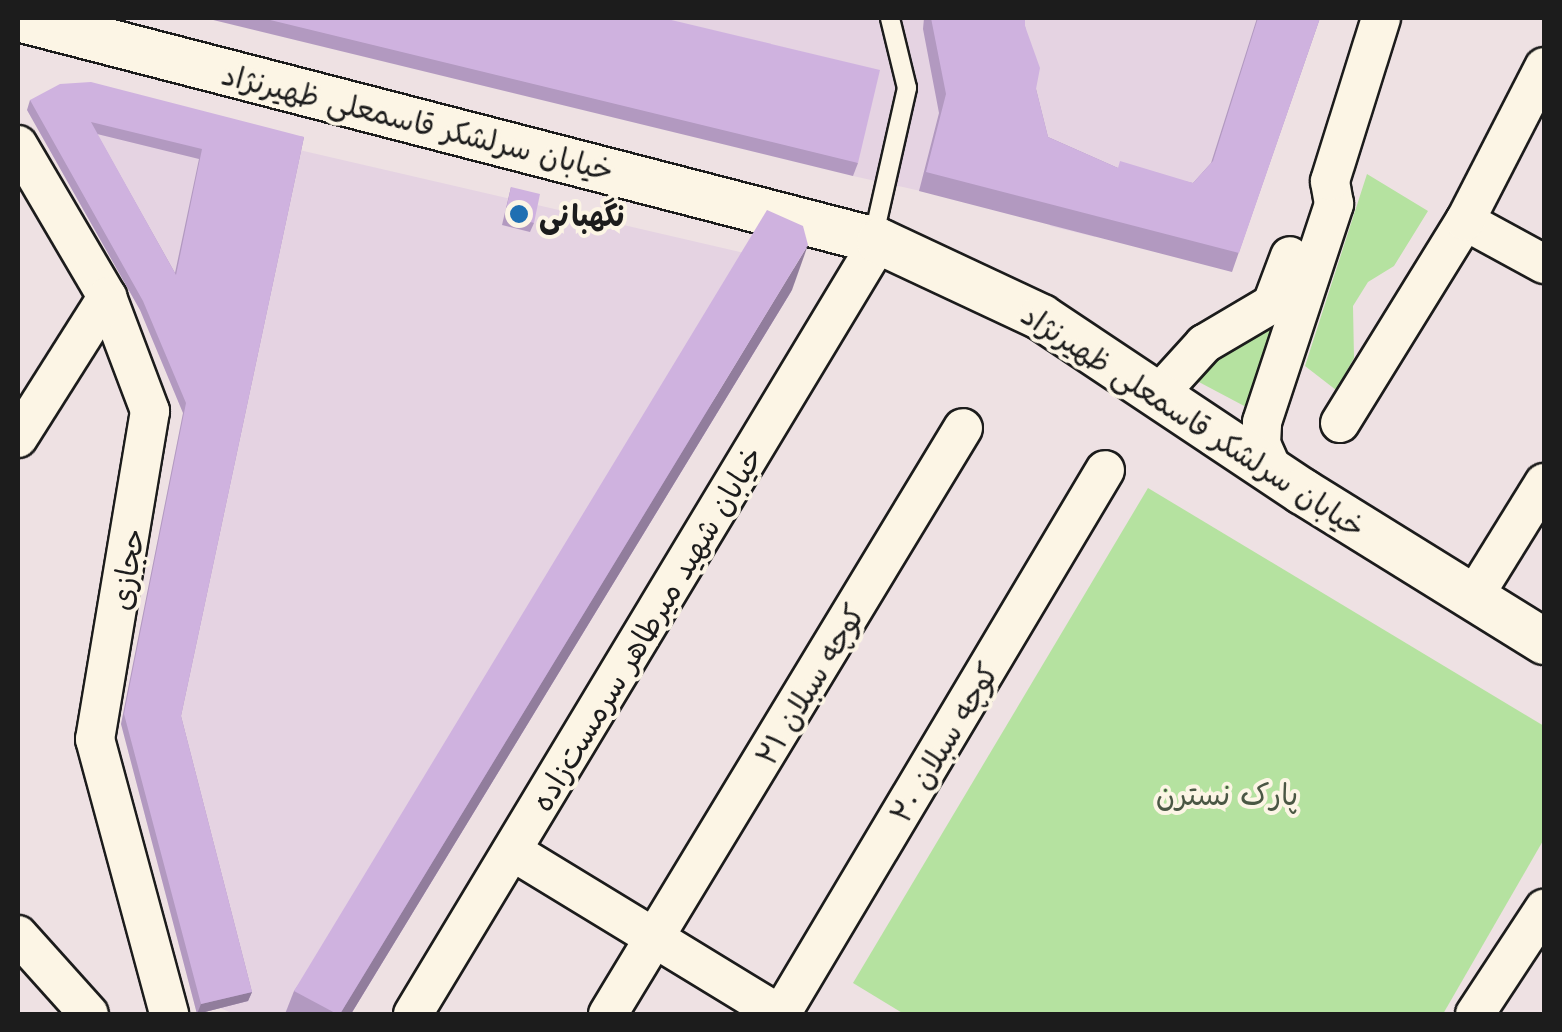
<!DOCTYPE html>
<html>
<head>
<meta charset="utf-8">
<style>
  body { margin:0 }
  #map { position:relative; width:1562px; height:1032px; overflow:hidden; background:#eee1e3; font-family:Mali,"Playpen Sans Arabic",sans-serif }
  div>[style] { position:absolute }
  .built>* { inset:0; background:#e5d3e2 }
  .green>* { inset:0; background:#b5e2a0 }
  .roads { filter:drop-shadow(2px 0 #1c1c1c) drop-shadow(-2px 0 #1c1c1c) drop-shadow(0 2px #1c1c1c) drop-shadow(0 -2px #1c1c1c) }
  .service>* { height:18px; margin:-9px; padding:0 9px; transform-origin:9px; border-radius:9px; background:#fcf5e5 }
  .minor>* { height:38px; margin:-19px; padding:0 19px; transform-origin:19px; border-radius:19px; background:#fcf5e5 }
  .tertiary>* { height:45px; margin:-22.5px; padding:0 22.5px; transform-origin:22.5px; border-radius:22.5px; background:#fcf5e5 }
  .wall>* { inset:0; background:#b299c0 }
  .shaded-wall>* { inset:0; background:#917d9c }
  .building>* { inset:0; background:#cfb2df }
  .dots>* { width:28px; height:28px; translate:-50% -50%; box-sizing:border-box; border:5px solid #fcf5e5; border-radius:50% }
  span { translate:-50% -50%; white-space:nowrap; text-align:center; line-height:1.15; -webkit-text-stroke:8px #fcf5e5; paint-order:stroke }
  .street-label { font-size:30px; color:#1c1c1c }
  .poi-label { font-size:30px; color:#1c1c1c; font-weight:700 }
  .left { translate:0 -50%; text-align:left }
  .park-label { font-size:30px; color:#4a5744 }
  .frame { position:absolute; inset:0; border:20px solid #1c1c1c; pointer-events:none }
</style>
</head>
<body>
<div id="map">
  <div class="built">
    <i style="clip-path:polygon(479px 18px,1320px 18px,1249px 223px,1114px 180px,1095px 237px,1050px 226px,1070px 169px,966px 201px,853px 176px)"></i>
    <i style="clip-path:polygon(57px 94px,766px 258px,787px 271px,792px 290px,351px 1014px,234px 1014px,220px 1008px,197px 1014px,121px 724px,183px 413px,140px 310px,27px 110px)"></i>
  </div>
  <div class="green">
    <i style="clip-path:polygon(1367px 174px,1428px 211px,1394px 266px,1368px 282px,1353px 306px,1354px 358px,1336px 390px,1305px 366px)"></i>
    <i style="clip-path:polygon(1283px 312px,1248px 408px,1197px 381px,1192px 373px)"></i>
    <i style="clip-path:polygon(1148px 488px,1544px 726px,1544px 839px,1443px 1014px,904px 1014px,853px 983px)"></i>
  </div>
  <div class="roads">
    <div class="service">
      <i style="left:873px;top:239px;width:155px;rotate:-77.3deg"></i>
      <i style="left:907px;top:88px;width:72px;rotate:-103.7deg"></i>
    </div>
    <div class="minor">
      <i style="left:18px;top:145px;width:176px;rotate:59.6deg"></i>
      <i style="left:107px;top:297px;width:122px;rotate:69.3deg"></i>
      <i style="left:150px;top:411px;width:333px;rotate:99.5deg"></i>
      <i style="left:95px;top:739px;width:285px;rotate:74.9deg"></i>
      <i style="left:1465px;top:221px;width:90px;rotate:28.6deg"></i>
      <i style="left:1156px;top:397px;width:72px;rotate:-47.8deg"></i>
      <i style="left:1204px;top:344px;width:79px;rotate:-30.5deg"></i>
      <i style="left:1272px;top:304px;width:51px;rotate:-69.4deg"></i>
      <i style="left:1340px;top:423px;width:238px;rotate:-58.3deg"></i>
      <i style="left:1465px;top:221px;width:173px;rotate:-62.8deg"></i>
      <i style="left:18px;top:438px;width:167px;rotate:-57.7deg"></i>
      <i style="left:1274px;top:473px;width:32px;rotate:-114deg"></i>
      <i style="left:1261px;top:444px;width:22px;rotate:-87deg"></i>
      <i style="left:1262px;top:422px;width:230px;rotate:-71.7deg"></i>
      <i style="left:1334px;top:204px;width:23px;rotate:-100deg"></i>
      <i style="left:1330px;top:181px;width:171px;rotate:-72.6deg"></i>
      <i style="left:1474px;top:596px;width:133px;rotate:-58.2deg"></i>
      <i style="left:512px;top:851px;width:313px;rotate:31.4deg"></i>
      <i style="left:18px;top:935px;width:106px;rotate:48.1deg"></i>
      <i style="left:413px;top:1014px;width:903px;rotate:-58.92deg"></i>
      <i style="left:608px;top:1014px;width:685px;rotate:-58.79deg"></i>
      <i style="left:781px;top:1014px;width:633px;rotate:-59.22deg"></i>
      <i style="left:1475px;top:1014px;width:126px;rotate:-56.7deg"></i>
    </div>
    <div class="tertiary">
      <i style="left:18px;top:18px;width:889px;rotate:14.52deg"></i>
      <i style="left:879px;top:241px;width:179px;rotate:25.1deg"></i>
      <i style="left:1041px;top:317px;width:314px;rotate:33.7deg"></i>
      <i style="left:1302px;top:491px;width:285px;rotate:31.8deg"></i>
    </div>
  </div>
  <div class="wall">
    <i style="clip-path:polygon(205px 18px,663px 18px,858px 163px,853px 176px)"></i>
    <i style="clip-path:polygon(924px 18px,1025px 18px,1025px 26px,1036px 89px,1048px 137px,1118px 168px,1193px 183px,1211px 163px,1257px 18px,1320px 18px,1232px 272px,919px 191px,939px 113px,923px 29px)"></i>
    <i style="clip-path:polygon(evenodd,30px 100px,304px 137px,181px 716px,252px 992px,248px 1001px,197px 1014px,121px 724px,183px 413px,140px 310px,27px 110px,30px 100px,97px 134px,199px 159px,175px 273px,97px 134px)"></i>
    <i style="clip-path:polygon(511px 187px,534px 223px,530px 232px,502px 225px)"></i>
    <i style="clip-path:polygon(792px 290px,351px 1014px,285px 1014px,294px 991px)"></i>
  </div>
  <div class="shaded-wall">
    <i style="clip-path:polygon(808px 245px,792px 290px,351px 1014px,340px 1014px)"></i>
    <i style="clip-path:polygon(252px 992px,248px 1001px,197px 1014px,201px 1004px)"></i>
  </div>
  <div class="building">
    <i style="clip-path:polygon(262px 18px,663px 18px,880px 70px,858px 163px)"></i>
    <i style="clip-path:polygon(931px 18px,1025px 18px,1025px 26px,1040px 68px,1036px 89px,1048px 137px,1118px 168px,1120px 161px,1193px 183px,1213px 161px,1258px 18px,1320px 18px,1239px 253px,926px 172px,946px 94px)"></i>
    <i style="clip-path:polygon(evenodd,91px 82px,304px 137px,181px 716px,252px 992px,201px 1004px,124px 714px,186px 403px,143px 301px,30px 100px,60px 84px,91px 82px,91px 122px,202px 149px,176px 275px,91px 122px)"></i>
    <i style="clip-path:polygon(511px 187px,540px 194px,534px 223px,505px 215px)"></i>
    <i style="clip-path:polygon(767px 210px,803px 226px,808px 245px,340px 1014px,337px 1014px,294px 991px)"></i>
  </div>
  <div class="dots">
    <i style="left:519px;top:214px;background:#1f6fb2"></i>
  </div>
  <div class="street-label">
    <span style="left:418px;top:121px;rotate:14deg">خیابان سرلشکر قاسمعلی ظهیرنژاد</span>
    <span style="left:1194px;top:420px;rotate:33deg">خیابان سرلشکر قاسمعلی ظهیرنژاد</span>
    <span style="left:126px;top:569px;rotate:-80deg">حجازی</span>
    <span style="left:646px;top:628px;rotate:-59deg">خیابان شهید میرطاهر سرمست‌زاده</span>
    <span style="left:809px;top:684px;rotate:-59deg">کوچه سبلان ۲۱</span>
    <span style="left:943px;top:742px;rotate:-59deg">کوچه سبلان ۲۰</span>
  </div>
  <div class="poi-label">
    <span class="left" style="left:539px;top:214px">نگهبانی</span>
  </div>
  <div class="park-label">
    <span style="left:1227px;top:793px">پارک نسترن</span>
  </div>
  <div class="frame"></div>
</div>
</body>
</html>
